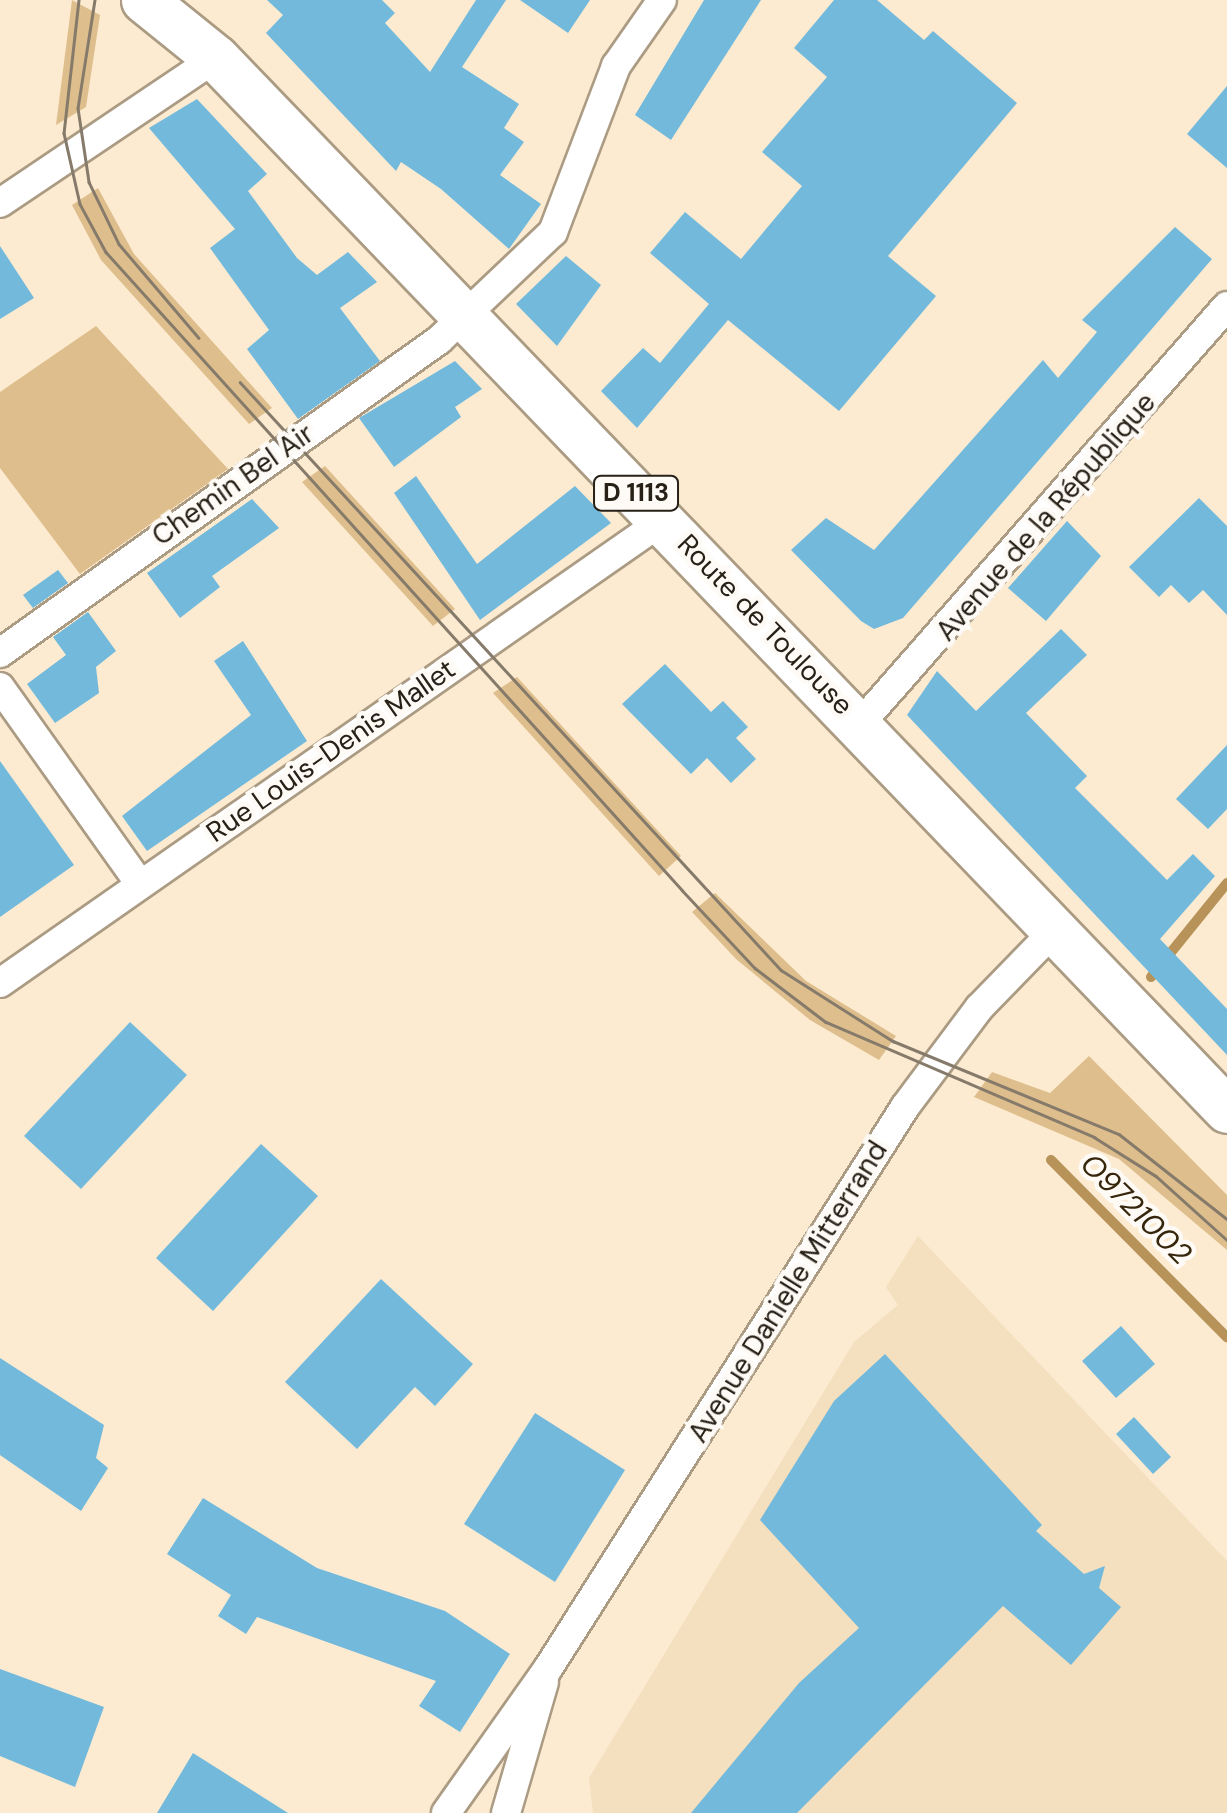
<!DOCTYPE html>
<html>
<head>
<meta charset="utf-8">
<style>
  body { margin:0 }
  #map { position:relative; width:1227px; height:1813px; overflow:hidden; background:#fcebd1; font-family:"DM Sans",sans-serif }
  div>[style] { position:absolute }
  .built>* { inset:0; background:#f4dfbf }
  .green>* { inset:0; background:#debe8c }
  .stream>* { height:10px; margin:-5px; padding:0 5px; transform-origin:5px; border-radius:5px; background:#b7935a }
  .building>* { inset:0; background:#72b9dc }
  .roads { filter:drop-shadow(2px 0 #ab9b83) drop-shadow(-2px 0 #ab9b83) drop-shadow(0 2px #ab9b83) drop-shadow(0 -2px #ab9b83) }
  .street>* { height:28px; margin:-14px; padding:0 14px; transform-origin:14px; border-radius:14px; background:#fff }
  .primary>* { height:45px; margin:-22.5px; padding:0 22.5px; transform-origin:22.5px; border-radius:22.5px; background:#fff }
  .tram>* { height:2.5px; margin:-1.25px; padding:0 1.25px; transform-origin:1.25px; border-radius:1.25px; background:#867b6b }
  span { translate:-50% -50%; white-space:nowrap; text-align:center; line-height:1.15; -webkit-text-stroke:9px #fefaf5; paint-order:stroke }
  .shield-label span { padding:2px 8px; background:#fefaf5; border:2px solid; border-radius:8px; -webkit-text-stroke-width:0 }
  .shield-label { font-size:25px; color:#272118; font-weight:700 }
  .street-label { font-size:28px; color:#272118 }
  .water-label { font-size:30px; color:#36260c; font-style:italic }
</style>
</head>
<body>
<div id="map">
  <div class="built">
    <i style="clip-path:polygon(918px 1236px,1227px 1561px,1227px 1813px,593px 1813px,589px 1778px,854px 1342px,898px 1305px,886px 1287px)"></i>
  </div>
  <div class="green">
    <i style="clip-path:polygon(72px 0,100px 15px,86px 107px,56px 125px)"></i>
    <i style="clip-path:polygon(98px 188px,134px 254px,272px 408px,249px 424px,101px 260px,72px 205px)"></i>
    <i style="clip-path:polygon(96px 326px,228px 469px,80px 574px,0 468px,0 392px)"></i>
    <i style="clip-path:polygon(325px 466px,455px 609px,433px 626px,302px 482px)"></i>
    <i style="clip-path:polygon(517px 677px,681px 856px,659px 876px,493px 693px)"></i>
    <i style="clip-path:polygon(715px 893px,806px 981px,896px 1036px,879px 1060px,810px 1020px,736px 959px,692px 912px)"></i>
    <i style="clip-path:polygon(1089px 1056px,1227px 1195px,1227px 1250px,1119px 1159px,974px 1097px,992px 1072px,1050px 1093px)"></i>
  </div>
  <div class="stream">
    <i style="left:1151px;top:977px;width:121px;rotate:-51deg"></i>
    <i style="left:1051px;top:1160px;width:250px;rotate:45.2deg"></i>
  </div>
  <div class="building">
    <i style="clip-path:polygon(267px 0,382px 0,395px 13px,385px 23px,430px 72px,476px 0,506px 0,462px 67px,519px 104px,504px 128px,524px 142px,500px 175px,541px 204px,509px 249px,441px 189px,401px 162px,396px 171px,266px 33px,283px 15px)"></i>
    <i style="clip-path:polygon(520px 0,590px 0,568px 33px)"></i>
    <i style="clip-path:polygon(704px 0,761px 0,671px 140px,635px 115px)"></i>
    <i style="clip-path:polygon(834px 0,877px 0,924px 40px,933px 31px,1017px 103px,888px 256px,936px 296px,839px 411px,728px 320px,637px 428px,601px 391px,643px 348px,660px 363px,709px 304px,650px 253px,685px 212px,741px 259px,802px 186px,762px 152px,827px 77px,794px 48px)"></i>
    <i style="clip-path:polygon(1227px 86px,1227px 168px,1187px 134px)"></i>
    <i style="clip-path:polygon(197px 99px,267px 174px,248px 191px,297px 258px,317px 275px,348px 252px,377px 282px,340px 308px,380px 361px,298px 419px,247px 349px,269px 330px,210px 248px,235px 229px,149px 128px)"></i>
    <i style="clip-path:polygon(1175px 227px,1212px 259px,903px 618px,874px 629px,861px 621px,791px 550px,826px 518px,874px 550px,1043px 360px,1058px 378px,1097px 332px,1082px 320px)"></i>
    <i style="clip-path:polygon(0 246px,34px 298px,0 319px)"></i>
    <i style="clip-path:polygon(566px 256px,601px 285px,557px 346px,516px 304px)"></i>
    <i style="clip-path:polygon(455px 361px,482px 389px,455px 407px,461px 417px,394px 467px,359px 418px)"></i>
    <i style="clip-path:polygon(416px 476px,477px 564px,575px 486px,611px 523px,480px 620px,394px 493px)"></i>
    <i style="clip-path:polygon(1199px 498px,1227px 526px,1227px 615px,1203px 590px,1189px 603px,1171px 585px,1159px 597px,1129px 567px)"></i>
    <i style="clip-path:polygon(252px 499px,279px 528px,212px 576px,220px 587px,180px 618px,147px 573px)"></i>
    <i style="clip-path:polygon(1067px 521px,1101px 556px,1046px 621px,1008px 588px)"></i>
    <i style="clip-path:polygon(58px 570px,68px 583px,33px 608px,23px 595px)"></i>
    <i style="clip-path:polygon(88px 612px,116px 651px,96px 667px,99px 693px,55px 723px,27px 684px,66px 655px,53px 637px)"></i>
    <i style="clip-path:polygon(1061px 629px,1087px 655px,1026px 713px,1087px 776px,1075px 788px,1167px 880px,1193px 854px,1215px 876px,1160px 939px,1227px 1009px,1227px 1055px,907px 715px,937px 671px,976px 711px)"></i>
    <i style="clip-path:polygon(243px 641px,307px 741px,147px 851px,122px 816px,251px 715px,214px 661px)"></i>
    <i style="clip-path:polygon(665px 664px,711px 712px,723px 701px,748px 727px,736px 738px,756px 759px,731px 783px,707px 758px,691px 774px,622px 704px)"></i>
    <i style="clip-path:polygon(1227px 745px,1227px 809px,1208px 829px,1176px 799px)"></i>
    <i style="clip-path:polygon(0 761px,74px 865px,0 917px)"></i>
    <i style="clip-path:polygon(130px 1022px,187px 1075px,81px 1189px,24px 1136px)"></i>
    <i style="clip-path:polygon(261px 1144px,318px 1196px,213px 1311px,156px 1258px)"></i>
    <i style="clip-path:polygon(381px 1279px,473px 1364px,435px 1406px,415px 1387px,357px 1449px,285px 1382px)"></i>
    <i style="clip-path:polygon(1121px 1326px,1155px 1364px,1116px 1398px,1082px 1361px)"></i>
    <i style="clip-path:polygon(885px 1354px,1042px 1525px,1036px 1531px,1084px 1574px,1105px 1566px,1099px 1588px,1121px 1607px,1071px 1665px,1003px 1606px,797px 1813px,691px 1813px,799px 1683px,859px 1628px,760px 1520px,834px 1401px)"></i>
    <i style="clip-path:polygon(0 1358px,104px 1425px,96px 1458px,108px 1468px,81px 1511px,0 1455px)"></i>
    <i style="clip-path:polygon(535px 1413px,625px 1470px,555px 1582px,464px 1524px)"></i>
    <i style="clip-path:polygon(1134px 1417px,1171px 1457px,1153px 1474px,1116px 1434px)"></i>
    <i style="clip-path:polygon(203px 1498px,317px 1568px,445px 1611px,510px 1654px,460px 1732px,419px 1706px,436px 1681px,257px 1617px,246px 1634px,218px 1616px,231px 1595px,167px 1554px)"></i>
    <i style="clip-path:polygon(0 1669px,104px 1707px,75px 1787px,0 1756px)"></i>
    <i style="clip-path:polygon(193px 1753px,288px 1813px,157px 1813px)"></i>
  </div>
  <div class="roads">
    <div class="street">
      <i style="left:0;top:203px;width:260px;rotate:-33.9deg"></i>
      <i style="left:0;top:653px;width:539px;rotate:-35.49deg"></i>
      <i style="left:439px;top:340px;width:157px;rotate:-43.5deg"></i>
      <i style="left:553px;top:232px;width:178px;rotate:-69.2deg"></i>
      <i style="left:616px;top:66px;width:80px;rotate:-55.1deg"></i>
      <i style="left:0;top:687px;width:242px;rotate:54.6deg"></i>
      <i style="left:860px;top:724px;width:556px;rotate:-48.72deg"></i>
      <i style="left:0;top:983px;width:807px;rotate:-34.91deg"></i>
      <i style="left:446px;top:1813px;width:175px;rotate:-54.8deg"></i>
      <i style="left:547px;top:1670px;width:667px;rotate:-57.55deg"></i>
      <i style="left:905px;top:1107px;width:124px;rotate:-53.2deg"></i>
      <i style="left:979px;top:1008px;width:106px;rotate:-45.8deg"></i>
      <i style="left:506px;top:1813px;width:136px;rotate:-73.8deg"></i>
    </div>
    <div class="primary">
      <i style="left:144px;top:0;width:92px;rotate:38.9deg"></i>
      <i style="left:216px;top:58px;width:1459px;rotate:46.14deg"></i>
    </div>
  </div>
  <div class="tram">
    <i style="left:79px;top:0;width:134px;rotate:96.4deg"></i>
    <i style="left:64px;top:133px;width:73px;rotate:77.3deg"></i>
    <i style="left:80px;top:204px;width:55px;rotate:61.6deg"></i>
    <i style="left:106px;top:252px;width:860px;rotate:47.92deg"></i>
    <i style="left:682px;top:890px;width:107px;rotate:46.9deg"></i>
    <i style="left:755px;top:968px;width:89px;rotate:37.3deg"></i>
    <i style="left:826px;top:1022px;width:292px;rotate:23.2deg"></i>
    <i style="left:1094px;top:1137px;width:73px;rotate:32.2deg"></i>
    <i style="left:1156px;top:1176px;width:96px;rotate:42deg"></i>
    <i style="left:95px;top:0;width:109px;rotate:98.9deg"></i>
    <i style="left:78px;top:108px;width:75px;rotate:81.5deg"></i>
    <i style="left:89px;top:182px;width:69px;rotate:64.2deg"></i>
    <i style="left:119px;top:244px;width:123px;rotate:49.6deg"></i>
    <i style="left:240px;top:382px;width:799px;rotate:47.38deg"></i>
    <i style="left:781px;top:970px;width:133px;rotate:32.4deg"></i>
    <i style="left:893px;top:1041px;width:244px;rotate:22.4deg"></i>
    <i style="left:1119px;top:1134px;width:137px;rotate:38.2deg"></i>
  </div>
  <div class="shield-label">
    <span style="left:636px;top:493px">D 1113</span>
  </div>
  <div class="street-label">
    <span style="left:233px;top:485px;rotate:-35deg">Chemin Bel Air</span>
    <span style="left:1046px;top:517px;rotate:-49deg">Avenue de la République</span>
    <span style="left:765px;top:625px;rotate:46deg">Route de Toulouse</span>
    <span style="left:331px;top:751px;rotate:-35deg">Rue Louis-Denis Mallet</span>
    <span style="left:788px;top:1292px;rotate:-58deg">Avenue Danielle Mitterrand</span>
  </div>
  <div class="water-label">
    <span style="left:1136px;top:1209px;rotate:45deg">O9721002</span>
  </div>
</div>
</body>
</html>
